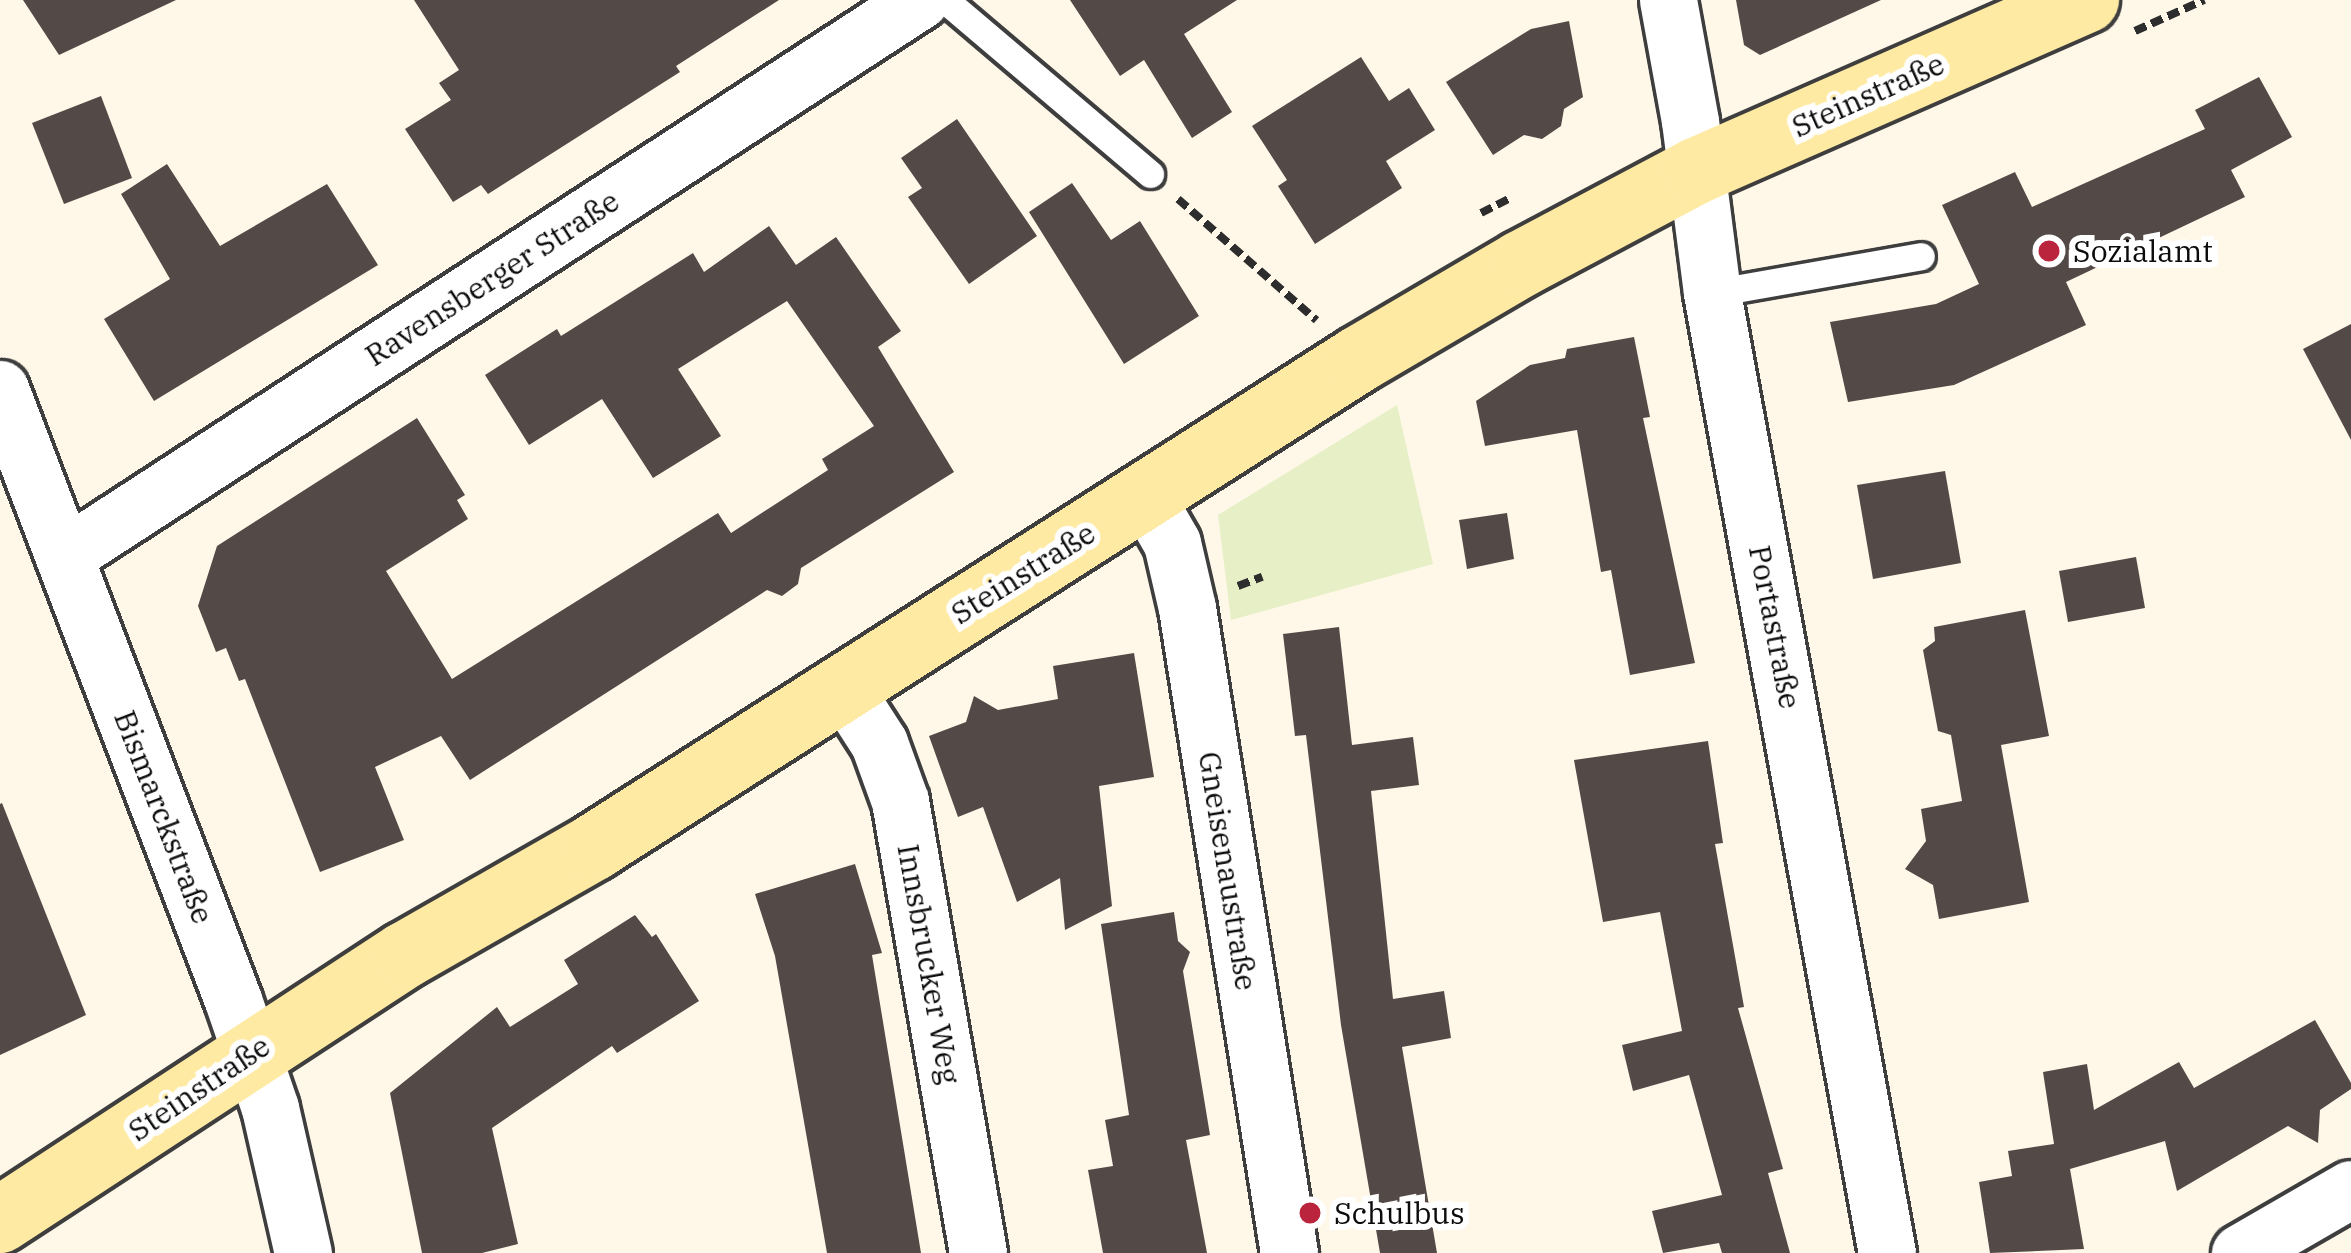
<!DOCTYPE html>
<html>
<head>
<meta charset="utf-8">
<style>
  body { margin:0 }
  #map { position:relative; width:2351px; height:1253px; overflow:hidden; background:#fff8e9; font-family:"IBM Plex Serif",serif }
  div>[style] { position:absolute }
  .pitch>* { inset:0; background:#e6efc5 }
  .building>* { inset:0; background:#534a47 }
  .path>* { height:8px; margin-top:-4px; transform-origin:0; background:repeating-linear-gradient(90deg,#2d2d2d 0 12px,transparent 0 18px) }
  .roads { filter:drop-shadow(3px 0 #3e3e3e) drop-shadow(-3px 0 #3e3e3e) drop-shadow(0 3px #3e3e3e) drop-shadow(0 -3px #3e3e3e) }
  .lane>* { height:27px; margin:-13.5px; padding:0 13.5px; transform-origin:13.5px; border-radius:13.5px; background:#fff }
  .street>* { height:57px; margin:-28.5px; padding:0 28.5px; transform-origin:28.5px; border-radius:28.5px; background:#fff }
  .secondary>* { height:66px; margin:-33px; padding:0 33px; transform-origin:33px; border-radius:33px; background:#ffeaa4 }
  .dots>* { width:33px; height:33px; translate:-50% -50%; box-sizing:border-box; border:6px solid #fff; border-radius:50% }
  span { translate:-50% -50%; white-space:nowrap; text-align:center; line-height:1.15; -webkit-text-stroke:12px #fff; paint-order:stroke }
  .street-label { font-size:30px; color:#0b0b0b }
  .poi-label { font-size:30px; color:#0b0b0b }
  .left { translate:0 -50%; text-align:left }
</style>
</head>
<body>
<div id="map">
  <div class="pitch">
    <i style="clip-path:polygon(1397px 405px,1433px 564px,1231px 620px,1218px 515px)"></i>
  </div>
  <div class="building">
    <i style="clip-path:polygon(23px 0,176px 0,59px 55px)"></i>
    <i style="clip-path:polygon(414px 0,779px 0,676px 66px,680px 72px,488px 194px,481px 185px,453px 202px,405px 129px,451px 100px,439px 83px,459px 70px)"></i>
    <i style="clip-path:polygon(1070px 0,1237px 0,1184px 34px,1232px 112px,1192px 138px,1144px 60px,1120px 76px)"></i>
    <i style="clip-path:polygon(1736px 0,1881px 0,1760px 55px,1744px 45px)"></i>
    <i style="clip-path:polygon(1569px 21px,1583px 97px,1564px 109px,1561px 126px,1542px 139px,1524px 135px,1493px 155px,1446px 82px,1531px 29px)"></i>
    <i style="clip-path:polygon(1361px 57px,1389px 101px,1409px 88px,1435px 130px,1386px 161px,1402px 188px,1315px 244px,1278px 186px,1287px 180px,1252px 126px)"></i>
    <i style="clip-path:polygon(2259px 77px,2292px 137px,2231px 170px,2245px 197px,2066px 282px,2086px 325px,1954px 385px,1848px 402px,1830px 322px,1936px 304px,1979px 284px,1942px 205px,2015px 172px,2032px 207px,2205px 129px,2195px 110px)"></i>
    <i style="clip-path:polygon(101px 96px,132px 178px,64px 204px,32px 123px)"></i>
    <i style="clip-path:polygon(957px 119px,1037px 236px,969px 284px,908px 197px,922px 188px,901px 158px)"></i>
    <i style="clip-path:polygon(167px 164px,220px 246px,327px 184px,378px 265px,154px 401px,104px 319px,170px 279px,121px 194px)"></i>
    <i style="clip-path:polygon(1072px 183px,1111px 240px,1140px 221px,1199px 316px,1124px 364px,1029px 212px)"></i>
    <i style="clip-path:polygon(769px 226px,796px 265px,836px 237px,901px 331px,878px 347px,954px 472px,801px 568px,798px 584px,782px 596px,767px 590px,470px 780px,441px 736px,375px 767px,404px 840px,320px 872px,245px 679px,239px 681px,226px 648px,216px 652px,198px 606px,217px 546px,417px 418px,465px 495px,457px 500px,468px 519px,386px 571px,452px 679px,718px 513px,731px 533px,828px 470px,822px 459px,874px 426px,787px 301px,678px 369px,721px 436px,653px 478px,602px 399px,529px 445px,485px 375px,557px 329px,561px 336px,693px 253px,704px 272px)"></i>
    <i style="clip-path:polygon(2351px 324px,2351px 440px,2303px 349px)"></i>
    <i style="clip-path:polygon(1634px 337px,1650px 417px,1643px 418px,1695px 663px,1630px 675px,1611px 570px,1601px 572px,1577px 430px,1485px 446px,1476px 401px,1530px 365px,1565px 358px,1567px 349px)"></i>
    <i style="clip-path:polygon(1945px 471px,1961px 563px,1873px 579px,1857px 485px)"></i>
    <i style="clip-path:polygon(1507px 513px,1514px 559px,1467px 569px,1459px 520px)"></i>
    <i style="clip-path:polygon(2136px 557px,2145px 608px,2068px 622px,2059px 571px)"></i>
    <i style="clip-path:polygon(2025px 610px,2049px 736px,2001px 745px,2029px 902px,1939px 919px,1933px 885px,1905px 869px,1926px 841px,1921px 809px,1962px 801px,1951px 735px,1938px 731px,1923px 650px,1935px 641px,1934px 627px)"></i>
    <i style="clip-path:polygon(1339px 627px,1352px 745px,1413px 737px,1419px 785px,1371px 791px,1393px 999px,1444px 991px,1451px 1038px,1402px 1047px,1437px 1253px,1380px 1253px,1341px 1025px,1306px 735px,1295px 736px,1283px 634px)"></i>
    <i style="clip-path:polygon(1134px 653px,1154px 777px,1099px 786px,1112px 906px,1065px 930px,1060px 878px,1017px 902px,983px 807px,958px 817px,929px 736px,966px 722px,974px 696px,998px 710px,1058px 699px,1053px 666px)"></i>
    <i style="clip-path:polygon(1708px 741px,1723px 843px,1715px 844px,1744px 1007px,1738px 1008px,1783px 1169px,1768px 1173px,1790px 1253px,1722px 1253px,1719px 1243px,1663px 1253px,1652px 1211px,1722px 1195px,1689px 1075px,1633px 1091px,1622px 1045px,1682px 1031px,1660px 912px,1603px 922px,1574px 760px)"></i>
    <i style="clip-path:polygon(2px 803px,86px 1015px,0 1055px,0 804px)"></i>
    <i style="clip-path:polygon(855px 864px,882px 953px,872px 955px,921px 1253px,827px 1253px,775px 956px,755px 894px)"></i>
    <i style="clip-path:polygon(1174px 912px,1178px 941px,1190px 952px,1183px 971px,1210px 1135px,1186px 1140px,1207px 1253px,1103px 1253px,1088px 1170px,1113px 1166px,1105px 1120px,1129px 1115px,1101px 924px)"></i>
    <i style="clip-path:polygon(635px 915px,652px 937px,656px 934px,699px 1001px,617px 1053px,612px 1046px,492px 1128px,518px 1244px,482px 1253px,422px 1253px,390px 1093px,497px 1007px,510px 1027px,578px 984px,564px 960px)"></i>
    <i style="clip-path:polygon(2315px 1020px,2351px 1083px,2351px 1089px,2320px 1110px,2318px 1143px,2288px 1126px,2177px 1191px,2165px 1141px,2070px 1169px,2084px 1249px,1990px 1253px,1979px 1182px,2012px 1176px,2008px 1151px,2054px 1144px,2043px 1072px,2087px 1064px,2094px 1110px,2179px 1062px,2194px 1088px)"></i>
  </div>
  <div class="path">
    <i style="left:2135px;top:31px;width:76px;rotate:-24.2deg"></i>
    <i style="left:1178px;top:199px;width:184px;rotate:41.2deg"></i>
    <i style="left:1481px;top:213px;width:33px;rotate:-27deg"></i>
    <i style="left:1238px;top:586px;width:26px;rotate:-21deg"></i>
  </div>
  <div class="roads">
    <div class="lane">
      <i style="left:945px;top:0;width:269px;rotate:40.3deg"></i>
      <i style="left:1712px;top:293px;width:212px;rotate:-10deg"></i>
    </div>
    <div class="street">
      <i style="left:1668px;top:0;width:123px;rotate:79.7deg"></i>
      <i style="left:1690px;top:121px;width:173px;rotate:82.7deg"></i>
      <i style="left:1712px;top:293px;width:976px;rotate:79.67deg"></i>
      <i style="left:0;top:389px;width:654px;rotate:69.13deg"></i>
      <i style="left:233px;top:1000px;width:114px;rotate:71.1deg"></i>
      <i style="left:270px;top:1108px;width:149px;rotate:77.2deg"></i>
      <i style="left:1145px;top:496px;width:54px;rotate:60.1deg"></i>
      <i style="left:1172px;top:543px;width:67px;rotate:77deg"></i>
      <i style="left:1187px;top:608px;width:653px;rotate:81.01deg"></i>
      <i style="left:64px;top:556px;width:1021px;rotate:-33.01deg"></i>
      <i style="left:843px;top:687px;width:67px;rotate:57.3deg"></i>
      <i style="left:879px;top:743px;width:62px;rotate:70.1deg"></i>
      <i style="left:900px;top:801px;width:459px;rotate:80.2deg"></i>
      <i style="left:2240px;top:1253px;width:128px;rotate:-30deg"></i>
    </div>
    <div class="secondary">
      <i style="left:0;top:1220px;width:484px;rotate:-33.2deg"></i>
      <i style="left:405px;top:955px;width:218px;rotate:-29.7deg"></i>
      <i style="left:594px;top:847px;width:907px;rotate:-32.53deg"></i>
      <i style="left:1359px;top:359px;width:188px;rotate:-30.4deg"></i>
      <i style="left:1521px;top:264px;width:198px;rotate:-28deg"></i>
      <i style="left:1696px;top:171px;width:426px;rotate:-23.7deg"></i>
    </div>
  </div>
  <div class="dots">
    <i style="left:2049px;top:251px;background:#ba243d"></i>
    <i style="left:1310px;top:1213px;background:#ba243d"></i>
  </div>
  <div class="street-label">
    <span style="left:1868px;top:95px;rotate:-24deg">Steinstraße</span>
    <span style="left:492px;top:278px;rotate:-33deg">Ravensberger Straße</span>
    <span style="left:1023px;top:573px;rotate:-32deg">Steinstraße</span>
    <span style="left:1775px;top:627px;rotate:79deg">Portastraße</span>
    <span style="left:164px;top:817px;rotate:69deg">Bismarckstraße</span>
    <span style="left:1228px;top:871px;rotate:81deg">Gneisenaustraße</span>
    <span style="left:929px;top:964px;rotate:80deg">Innsbrucker Weg</span>
    <span style="left:199px;top:1088px;rotate:-34deg">Steinstraße</span>
  </div>
  <div class="poi-label">
    <span class="left" style="left:2073px;top:251px">Sozialamt</span>
    <span class="left" style="left:1334px;top:1213px">Schulbus</span>
  </div>
</div>
</body>
</html>
